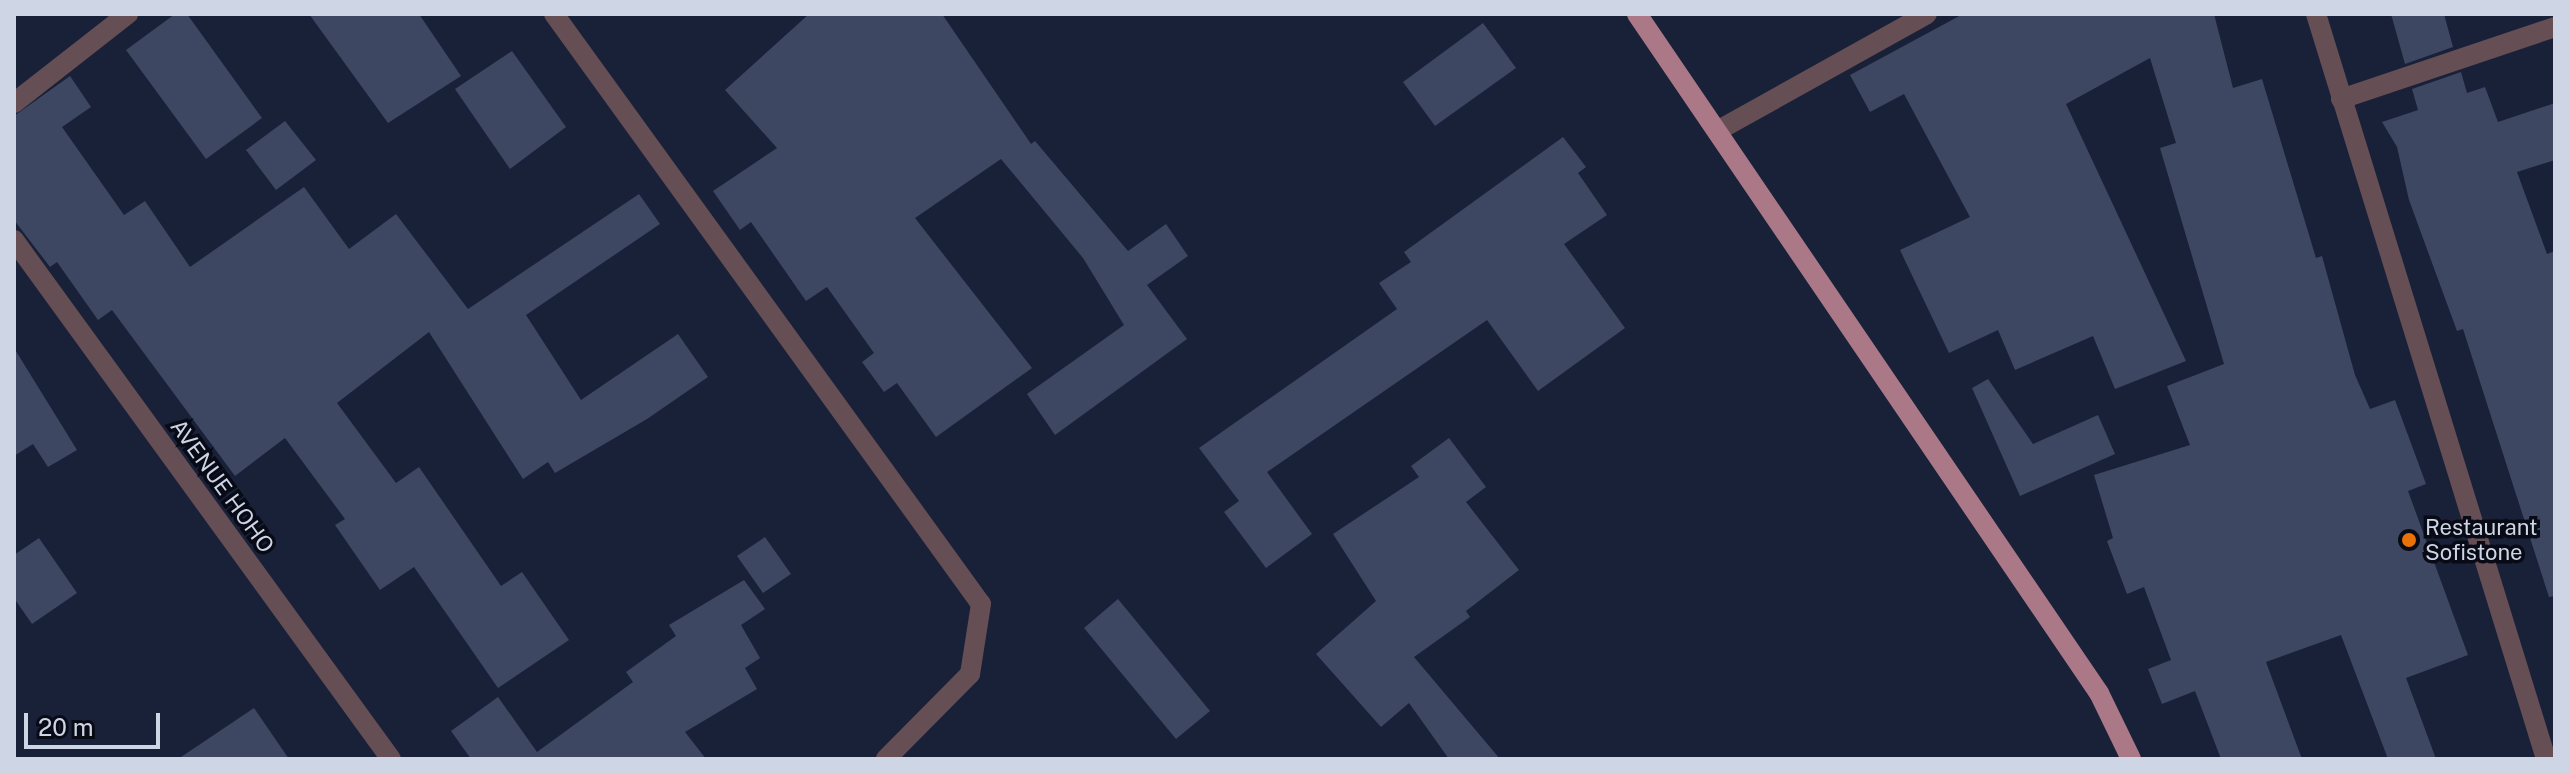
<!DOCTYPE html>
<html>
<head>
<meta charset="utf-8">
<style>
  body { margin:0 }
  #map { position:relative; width:2569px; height:773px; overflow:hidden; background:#192139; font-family:"Public Sans",sans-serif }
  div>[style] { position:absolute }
  .building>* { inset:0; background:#3d4761 }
  .minor>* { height:20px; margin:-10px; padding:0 10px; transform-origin:10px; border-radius:10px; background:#664e55 }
  .major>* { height:20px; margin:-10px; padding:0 10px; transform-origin:10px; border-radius:10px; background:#aa7887 }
  .dots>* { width:22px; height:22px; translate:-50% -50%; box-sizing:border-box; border:4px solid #080b16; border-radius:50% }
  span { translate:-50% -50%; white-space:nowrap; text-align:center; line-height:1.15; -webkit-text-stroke:7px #080b16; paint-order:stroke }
  .street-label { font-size:22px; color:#ced5e5 }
  .poi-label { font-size:22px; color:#ced5e5 }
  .left { translate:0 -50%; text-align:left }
  .frame { position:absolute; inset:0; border:16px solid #ced5e5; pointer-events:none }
  .scale { position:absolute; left:24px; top:713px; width:136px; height:36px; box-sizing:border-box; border:4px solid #ced5e5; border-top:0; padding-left:10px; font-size:24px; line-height:28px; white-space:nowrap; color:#ced5e5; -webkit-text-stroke:6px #080b16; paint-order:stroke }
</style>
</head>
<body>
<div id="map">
  <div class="building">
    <i style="clip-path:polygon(175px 14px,187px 14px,262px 118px,206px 159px,126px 50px)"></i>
    <i style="clip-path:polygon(309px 14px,419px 14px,461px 76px,388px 123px)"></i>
    <i style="clip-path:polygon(809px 14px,942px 14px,1031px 144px,1035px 141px,1128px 251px,1166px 224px,1188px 256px,1147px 285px,1187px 339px,1055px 435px,1027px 394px,1124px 325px,1083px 258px,1001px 159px,915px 218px,1032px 368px,936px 437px,897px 383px,884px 392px,862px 362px,874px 353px,827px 287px,806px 301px,751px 222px,740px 230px,713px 191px,777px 148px,725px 90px)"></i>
    <i style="clip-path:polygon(1963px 14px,2214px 14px,2233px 88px,2262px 79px,2316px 258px,2322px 256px,2355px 375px,2370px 409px,2395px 400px,2426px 484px,2408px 491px,2468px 655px,2406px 678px,2436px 759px,2388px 759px,2341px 635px,2266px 662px,2302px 759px,2221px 759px,2195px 691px,2162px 704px,2148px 669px,2171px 660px,2144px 587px,2127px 594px,2107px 541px,2113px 538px,2094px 475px,2190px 445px,2167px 386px,2224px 364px,2160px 148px,2176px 143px,2150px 58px,2066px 104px,2186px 361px,2115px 389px,2093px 336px,2015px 370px,1998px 330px,1949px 353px,1900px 250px,1970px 217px,1904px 94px,1870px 112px,1850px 75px)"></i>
    <i style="clip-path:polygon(2391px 14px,2444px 14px,2453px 47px,2405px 64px)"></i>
    <i style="clip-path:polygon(1483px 23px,1516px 68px,1435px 126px,1403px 82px)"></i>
    <i style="clip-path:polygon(512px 51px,566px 127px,510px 169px,455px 89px)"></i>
    <i style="clip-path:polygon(2461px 72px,2467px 93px,2485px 87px,2498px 122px,2555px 103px,2555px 160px,2517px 172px,2547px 254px,2555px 251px,2555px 596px,2549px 597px,2463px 329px,2457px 331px,2409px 200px,2397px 147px,2382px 122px,2418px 110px,2412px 89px)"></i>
    <i style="clip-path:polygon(70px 76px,91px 107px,62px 127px,124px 215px,145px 201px,190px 267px,304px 187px,349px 249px,396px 214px,468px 309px,639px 194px,660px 224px,526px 315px,581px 400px,678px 334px,708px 377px,647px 419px,555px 473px,548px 462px,523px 479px,429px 332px,337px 403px,396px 483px,419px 467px,501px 586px,522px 572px,569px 640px,498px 688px,414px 567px,380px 590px,335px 525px,345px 519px,285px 438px,235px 476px,112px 310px,98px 320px,57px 262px,50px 267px,14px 220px,14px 116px)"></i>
    <i style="clip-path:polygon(285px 121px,316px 160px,276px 190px,246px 150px)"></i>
    <i style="clip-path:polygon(1563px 137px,1586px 167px,1578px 173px,1607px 215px,1564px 244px,1625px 328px,1538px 391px,1487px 320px,1267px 472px,1312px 534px,1266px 568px,1224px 512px,1239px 501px,1199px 448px,1397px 309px,1379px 283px,1411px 262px,1404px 252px)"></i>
    <i style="clip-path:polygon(14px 348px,77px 450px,48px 467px,33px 444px,14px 456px)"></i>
    <i style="clip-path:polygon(1988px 379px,2033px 444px,2098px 415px,2115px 454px,2020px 496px,1972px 388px)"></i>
    <i style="clip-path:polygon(1449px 438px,1486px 487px,1466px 502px,1519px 570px,1466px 611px,1470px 617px,1414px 657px,1500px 759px,1449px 759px,1409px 703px,1381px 727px,1316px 654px,1376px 601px,1333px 534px,1419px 477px,1411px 466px)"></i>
    <i style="clip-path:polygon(765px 537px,791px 574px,763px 593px,737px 556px)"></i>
    <i style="clip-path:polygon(39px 538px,77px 593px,32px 624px,14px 598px,14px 555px)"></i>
    <i style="clip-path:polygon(744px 580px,765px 609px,741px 625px,760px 658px,745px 668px,757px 689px,685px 732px,706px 759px,471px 759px,451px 731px,498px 697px,537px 752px,633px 682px,626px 672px,676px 636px,669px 625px)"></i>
    <i style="clip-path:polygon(1118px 599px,1210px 711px,1176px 739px,1084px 628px)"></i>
    <i style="clip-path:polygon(254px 708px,289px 759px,178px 759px)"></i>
  </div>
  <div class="minor">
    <i style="left:554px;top:14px;width:728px;rotate:54.11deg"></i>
    <i style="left:981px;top:604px;width:71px;rotate:98.9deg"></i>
    <i style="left:970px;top:674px;width:120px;rotate:134.7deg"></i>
    <i style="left:2316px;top:14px;width:780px;rotate:72.84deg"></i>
    <i style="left:2341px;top:99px;width:226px;rotate:-18.6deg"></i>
    <i style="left:14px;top:103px;width:145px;rotate:-38deg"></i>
    <i style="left:1717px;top:131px;width:240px;rotate:-29.1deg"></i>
    <i style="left:14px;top:240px;width:641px;rotate:54.01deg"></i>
  </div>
  <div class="major">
    <i style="left:1637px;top:14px;width:821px;rotate:55.77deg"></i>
    <i style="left:2099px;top:693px;width:73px;rotate:64.1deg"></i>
  </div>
  <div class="dots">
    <i style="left:2409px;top:540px;background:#e8710a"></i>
  </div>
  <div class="street-label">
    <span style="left:222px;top:486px;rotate:54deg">AVENUE HOHO</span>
  </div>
  <div class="poi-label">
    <span class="left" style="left:2425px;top:540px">Restaurant<br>Sofistone</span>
  </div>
  <div class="frame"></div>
  <div class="scale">20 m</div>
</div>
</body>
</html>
